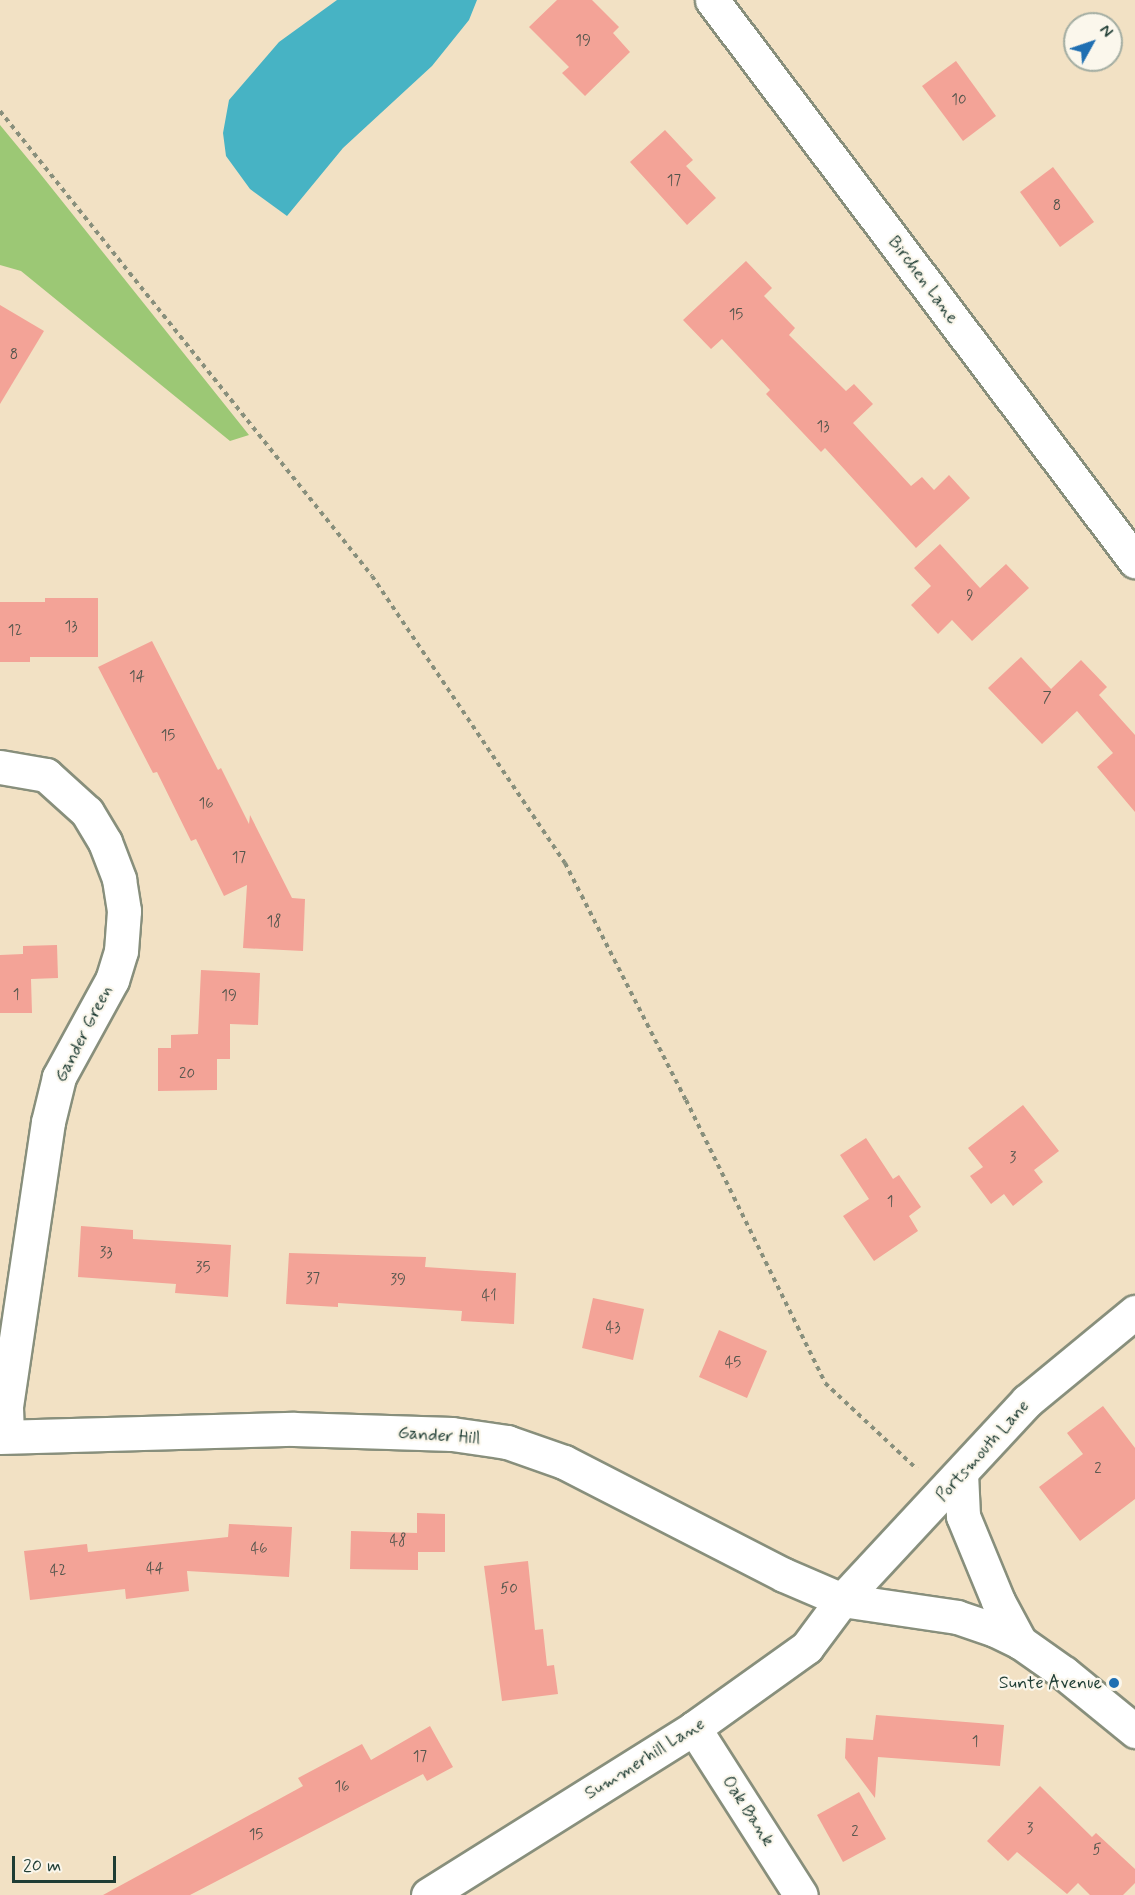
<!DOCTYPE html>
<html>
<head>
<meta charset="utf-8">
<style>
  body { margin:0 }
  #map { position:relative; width:1135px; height:1895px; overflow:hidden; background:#f2e1c4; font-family:Mynerve,sans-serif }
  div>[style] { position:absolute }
  .green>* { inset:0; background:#9cc875 }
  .water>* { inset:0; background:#47b3c4 }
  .building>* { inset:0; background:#f3a397 }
  .path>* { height:4px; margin-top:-2px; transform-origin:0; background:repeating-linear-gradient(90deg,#888f7c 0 4.5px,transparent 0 9px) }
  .roads { filter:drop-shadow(2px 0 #888f7c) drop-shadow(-2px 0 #888f7c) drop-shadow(0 2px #888f7c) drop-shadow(0 -2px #888f7c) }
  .minor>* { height:33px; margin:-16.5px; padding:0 16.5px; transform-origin:16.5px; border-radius:16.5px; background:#fff }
  .tertiary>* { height:33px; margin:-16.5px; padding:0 16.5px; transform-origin:16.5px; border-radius:16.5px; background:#fff }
  .dots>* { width:16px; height:16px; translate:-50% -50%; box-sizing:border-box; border:3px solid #fbf7ec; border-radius:50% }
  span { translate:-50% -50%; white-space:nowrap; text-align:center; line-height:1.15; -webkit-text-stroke:4.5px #fbf7ec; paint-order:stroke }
  .number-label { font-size:15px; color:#54564d }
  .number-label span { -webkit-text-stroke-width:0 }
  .street-label { font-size:18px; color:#1f3d34 }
  .poi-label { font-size:18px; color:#1f3d34 }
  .right { translate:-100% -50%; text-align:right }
  .north { position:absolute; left:1063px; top:12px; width:60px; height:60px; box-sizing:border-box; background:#fbf7ec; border:2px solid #a3ada2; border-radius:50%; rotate:50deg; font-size:16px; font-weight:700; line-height:24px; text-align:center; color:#1f3d34 }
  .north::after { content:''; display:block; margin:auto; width:21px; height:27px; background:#1f6fb2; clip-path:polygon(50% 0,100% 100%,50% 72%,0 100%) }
  .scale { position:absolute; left:12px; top:1856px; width:104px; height:27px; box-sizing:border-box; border:3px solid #1f3d34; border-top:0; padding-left:8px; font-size:18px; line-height:21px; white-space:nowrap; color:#1f3d34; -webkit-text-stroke:4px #fbf7ec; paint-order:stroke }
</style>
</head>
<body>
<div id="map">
  <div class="green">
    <i style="clip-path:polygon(0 125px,38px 171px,249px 435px,230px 441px,21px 271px,0 265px)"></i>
  </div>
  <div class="water">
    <i style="clip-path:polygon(337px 0,477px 0,469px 20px,432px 66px,343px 148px,287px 216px,250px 189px,226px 156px,223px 133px,229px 100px,279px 42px)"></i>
  </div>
  <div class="building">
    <i style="clip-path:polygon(557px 0,592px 0,619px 27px,613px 33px,630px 52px,585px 96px,562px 73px,569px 67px,529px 27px)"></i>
    <i style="clip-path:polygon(956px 61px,996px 116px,963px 141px,922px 86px)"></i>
    <i style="clip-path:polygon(665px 130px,693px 160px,686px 166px,716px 198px,687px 225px,630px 162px)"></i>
    <i style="clip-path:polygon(1053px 167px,1094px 222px,1060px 247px,1020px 192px)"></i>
    <i style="clip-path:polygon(746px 261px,772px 288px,764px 296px,795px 328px,789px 335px,846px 391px,854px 384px,873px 404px,853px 423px,911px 486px,922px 477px,934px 490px,949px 475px,970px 498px,916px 548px,825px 448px,821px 452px,766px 394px,770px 390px,722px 339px,711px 349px,683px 320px)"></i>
    <i style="clip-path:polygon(0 305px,44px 331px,0 404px)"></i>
    <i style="clip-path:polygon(940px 544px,980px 588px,1006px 564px,1029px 588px,972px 641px,952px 620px,938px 634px,911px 605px,931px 586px,914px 568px)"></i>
    <i style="clip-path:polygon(45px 598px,98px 598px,98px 657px,30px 657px,30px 662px,0 662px,0 602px,45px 602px)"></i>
    <i style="clip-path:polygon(152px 641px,218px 770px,221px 768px,249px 824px,250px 815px,292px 898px,305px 899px,303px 951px,243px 948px,247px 885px,224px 896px,196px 839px,191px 841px,157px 772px,153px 773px,98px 667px)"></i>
    <i style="clip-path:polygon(1021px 657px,1051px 689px,1081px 660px,1107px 687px,1099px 695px,1135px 735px,1135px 812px,1097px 767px,1113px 753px,1077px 711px,1042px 744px,988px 688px)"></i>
    <i style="clip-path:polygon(57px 945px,58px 978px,31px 979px,32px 1013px,0 1013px,0 955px,23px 954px,23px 946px)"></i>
    <i style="clip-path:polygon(201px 970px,260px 973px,258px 1025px,230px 1024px,230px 1059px,217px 1059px,217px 1090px,158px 1091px,158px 1048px,171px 1048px,171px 1035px,198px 1034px)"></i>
    <i style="clip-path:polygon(1023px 1105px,1059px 1151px,1034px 1170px,1043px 1182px,1013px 1206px,1004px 1194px,991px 1204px,970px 1176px,983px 1167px,968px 1148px)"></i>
    <i style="clip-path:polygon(866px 1138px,893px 1179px,899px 1175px,921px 1207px,909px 1216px,918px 1231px,874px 1261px,843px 1216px,869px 1199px,840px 1155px)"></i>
    <i style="clip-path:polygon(81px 1226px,133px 1230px,133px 1239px,231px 1245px,228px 1297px,175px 1293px,176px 1284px,78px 1277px)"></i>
    <i style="clip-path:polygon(289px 1253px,426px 1257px,425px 1267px,516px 1273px,514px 1324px,461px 1321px,462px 1311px,338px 1303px,338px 1307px,286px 1304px)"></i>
    <i style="clip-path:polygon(593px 1298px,644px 1309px,633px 1360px,582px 1348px)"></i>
    <i style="clip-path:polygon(719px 1330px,767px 1351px,747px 1398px,699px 1377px)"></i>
    <i style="clip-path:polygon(1103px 1406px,1135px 1448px,1135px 1499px,1080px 1541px,1039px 1487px,1083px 1454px,1067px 1433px)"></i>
    <i style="clip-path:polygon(417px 1513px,445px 1514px,445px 1552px,418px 1552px,418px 1570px,350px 1569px,351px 1531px,417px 1533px)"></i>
    <i style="clip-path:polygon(229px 1524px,292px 1527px,289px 1577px,187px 1571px,189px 1591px,126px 1599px,125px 1589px,30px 1600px,24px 1551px,87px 1544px,88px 1552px,228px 1537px)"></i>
    <i style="clip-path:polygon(528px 1561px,535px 1630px,543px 1629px,547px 1666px,554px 1665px,558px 1694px,502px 1701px,484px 1566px)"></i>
    <i style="clip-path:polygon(876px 1715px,1004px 1725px,1000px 1766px,878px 1757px,875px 1798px,845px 1758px,846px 1738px,873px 1740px)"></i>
    <i style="clip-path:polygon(430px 1726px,453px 1767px,427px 1781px,423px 1774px,190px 1895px,103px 1895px,303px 1786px,298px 1778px,362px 1744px,371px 1760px)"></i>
    <i style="clip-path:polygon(1040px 1786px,1092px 1837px,1096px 1833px,1135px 1869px,1135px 1883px,1123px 1895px,1090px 1895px,1078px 1883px,1067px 1894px,1017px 1852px,1008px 1861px,987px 1841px)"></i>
    <i style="clip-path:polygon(859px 1792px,886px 1839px,843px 1862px,817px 1815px)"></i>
  </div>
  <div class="path">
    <i style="left:0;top:111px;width:595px;rotate:51.34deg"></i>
    <i style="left:372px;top:576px;width:346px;rotate:56.1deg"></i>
    <i style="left:565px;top:863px;width:266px;rotate:63deg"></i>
    <i style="left:686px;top:1100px;width:315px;rotate:63.8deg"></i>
    <i style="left:825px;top:1383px;width:126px;rotate:43.1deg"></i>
  </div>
  <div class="roads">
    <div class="minor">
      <i style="left:712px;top:0;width:703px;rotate:52.98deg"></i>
      <i style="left:0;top:767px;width:47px;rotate:9.9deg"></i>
      <i style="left:46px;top:775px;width:55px;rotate:42.1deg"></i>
      <i style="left:87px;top:812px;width:35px;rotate:59deg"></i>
      <i style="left:105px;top:842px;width:40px;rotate:69deg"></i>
      <i style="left:119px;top:879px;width:32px;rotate:81deg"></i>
      <i style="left:124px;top:911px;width:40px;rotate:94.3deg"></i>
      <i style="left:121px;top:951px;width:30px;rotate:107deg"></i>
      <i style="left:112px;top:980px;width:111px;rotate:118.7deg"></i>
      <i style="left:59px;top:1077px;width:46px;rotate:103.7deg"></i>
      <i style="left:48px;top:1122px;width:288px;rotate:98.4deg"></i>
      <i style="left:6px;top:1407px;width:29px;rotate:88deg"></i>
      <i style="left:961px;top:1473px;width:43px;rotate:87.3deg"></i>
      <i style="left:963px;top:1516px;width:92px;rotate:67.6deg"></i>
      <i style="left:998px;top:1601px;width:47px;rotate:61.8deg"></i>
      <i style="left:842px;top:1600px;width:116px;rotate:8.4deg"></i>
      <i style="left:957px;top:1617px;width:40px;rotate:18.9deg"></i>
      <i style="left:995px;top:1630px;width:28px;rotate:26deg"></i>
      <i style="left:1020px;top:1642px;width:54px;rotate:35.2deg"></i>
      <i style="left:1064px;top:1673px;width:92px;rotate:39.2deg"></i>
      <i style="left:694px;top:1728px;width:198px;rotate:57.4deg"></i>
    </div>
    <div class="tertiary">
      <i style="left:0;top:1437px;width:294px;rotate:-1.6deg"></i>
      <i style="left:294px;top:1429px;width:158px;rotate:1.8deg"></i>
      <i style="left:452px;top:1434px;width:56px;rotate:8.3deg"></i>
      <i style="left:507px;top:1442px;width:60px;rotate:19.3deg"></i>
      <i style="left:564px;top:1462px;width:247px;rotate:27.2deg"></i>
      <i style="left:784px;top:1575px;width:63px;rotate:23.3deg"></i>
      <i style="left:428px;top:1895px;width:314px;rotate:-32.1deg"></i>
      <i style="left:694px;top:1728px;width:139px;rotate:-35.6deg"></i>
      <i style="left:807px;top:1647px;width:59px;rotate:-53.3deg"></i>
      <i style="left:842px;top:1600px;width:272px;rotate:-47.1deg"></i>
      <i style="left:1027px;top:1401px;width:140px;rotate:-39.5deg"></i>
    </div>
  </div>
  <div class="dots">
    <i style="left:1114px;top:1683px;background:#1f6fb2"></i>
  </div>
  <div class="number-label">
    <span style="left:583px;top:42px">19</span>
    <span style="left:959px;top:101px">10</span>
    <span style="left:674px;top:182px">17</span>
    <span style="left:1057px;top:207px">8</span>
    <span style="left:736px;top:316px">15</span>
    <span style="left:14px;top:356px">8</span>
    <span style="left:823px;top:428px">13</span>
    <span style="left:970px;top:597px">9</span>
    <span style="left:71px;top:628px">13</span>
    <span style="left:15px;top:632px">12</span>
    <span style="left:137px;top:678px">14</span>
    <span style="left:1047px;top:699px">7</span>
    <span style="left:168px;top:737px">15</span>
    <span style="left:206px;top:805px">16</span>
    <span style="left:239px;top:859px">17</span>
    <span style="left:274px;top:923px">18</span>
    <span style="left:16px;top:996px">1</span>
    <span style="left:229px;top:997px">19</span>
    <span style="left:187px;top:1075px">20</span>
    <span style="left:1013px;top:1159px">3</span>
    <span style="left:890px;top:1203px">1</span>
    <span style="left:106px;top:1254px">33</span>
    <span style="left:203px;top:1269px">35</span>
    <span style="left:313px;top:1280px">37</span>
    <span style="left:398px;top:1281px">39</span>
    <span style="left:489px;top:1297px">41</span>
    <span style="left:613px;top:1329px">43</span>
    <span style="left:733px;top:1364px">45</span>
    <span style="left:1098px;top:1470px">2</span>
    <span style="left:398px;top:1542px">48</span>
    <span style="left:259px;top:1550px">46</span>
    <span style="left:155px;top:1570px">44</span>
    <span style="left:58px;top:1572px">42</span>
    <span style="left:509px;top:1590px">50</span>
    <span style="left:975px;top:1743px">1</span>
    <span style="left:420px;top:1758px">17</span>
    <span style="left:342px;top:1788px">16</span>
    <span style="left:1030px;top:1830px">3</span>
    <span style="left:855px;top:1833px">2</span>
    <span style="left:256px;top:1836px">15</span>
    <span style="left:1097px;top:1851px">5</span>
  </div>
  <div class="street-label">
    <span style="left:923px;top:280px;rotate:53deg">Birchen Lane</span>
    <span style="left:84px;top:1034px;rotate:-63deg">Gander Green</span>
    <span style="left:439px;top:1436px;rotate:4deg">Gander Hill</span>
    <span style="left:983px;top:1451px;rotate:-48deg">Portsmouth Lane</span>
    <span style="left:645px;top:1759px;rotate:-32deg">Summerhill Lane</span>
    <span style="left:748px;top:1811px;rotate:57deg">Oak Bank</span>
  </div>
  <div class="poi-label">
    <span class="right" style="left:1102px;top:1683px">Sunte Avenue</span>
  </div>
  <div class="north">N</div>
  <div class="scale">20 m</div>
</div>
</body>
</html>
